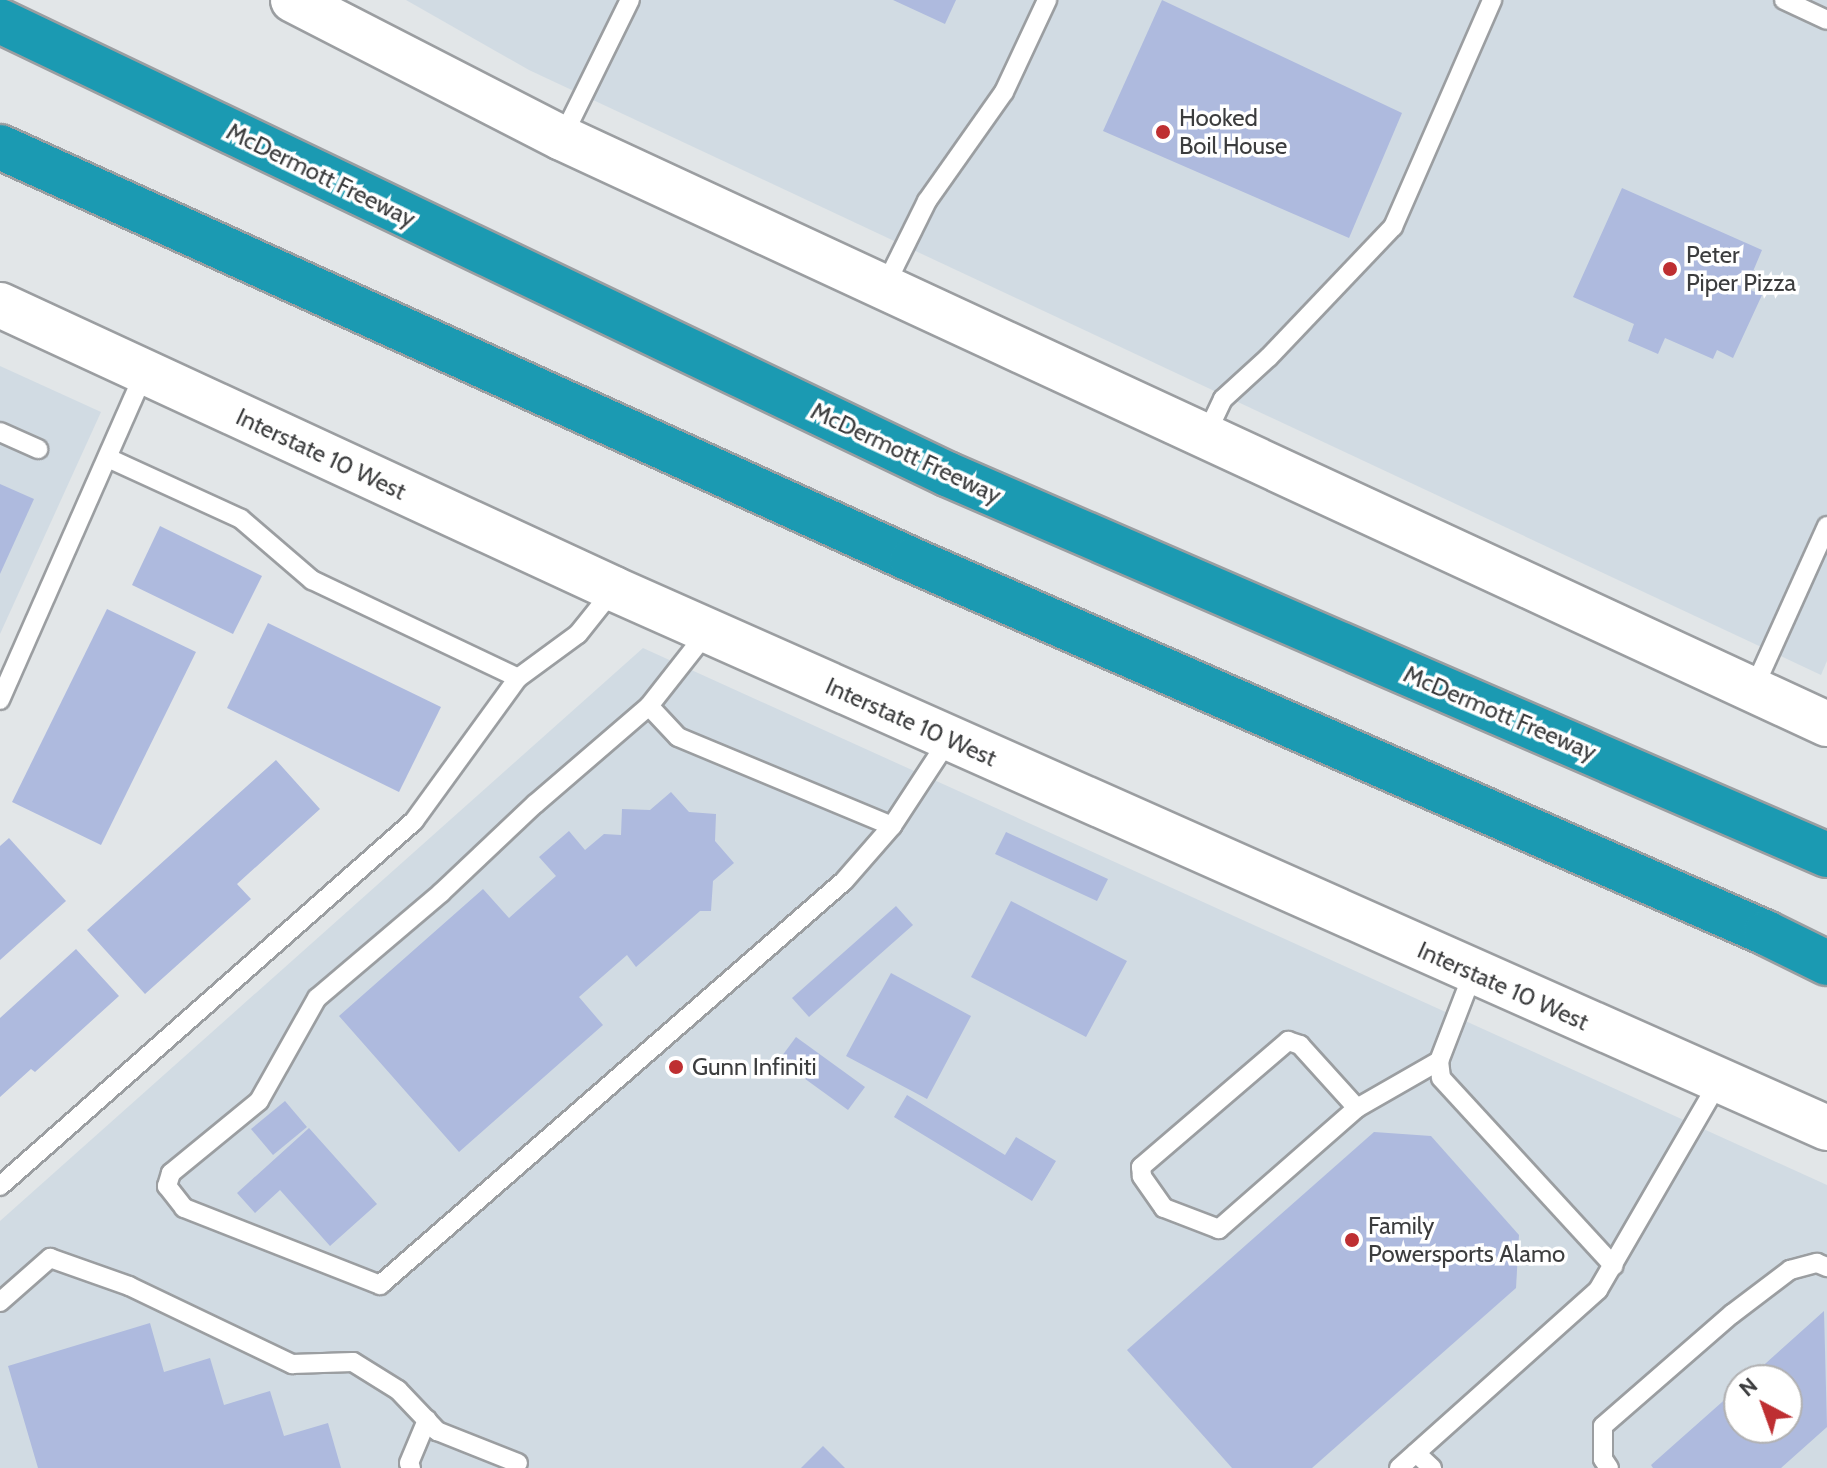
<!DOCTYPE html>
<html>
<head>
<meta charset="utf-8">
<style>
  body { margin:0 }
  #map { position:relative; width:1827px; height:1468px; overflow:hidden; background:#e2e6e8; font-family:Cabin,sans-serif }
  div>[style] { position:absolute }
  .built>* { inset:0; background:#d1dbe3 }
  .building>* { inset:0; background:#aebade }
  .roads { filter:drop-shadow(2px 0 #9b9ea1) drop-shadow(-2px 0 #9b9ea1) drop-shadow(0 2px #9b9ea1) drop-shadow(0 -2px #9b9ea1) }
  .service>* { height:18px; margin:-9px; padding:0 9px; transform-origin:9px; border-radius:9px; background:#fff }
  .secondary>* { height:44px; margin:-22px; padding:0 22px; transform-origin:22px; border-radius:22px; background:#fff }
  .motorway>* { height:44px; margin:-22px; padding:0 22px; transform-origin:22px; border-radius:22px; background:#1b9ab2 }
  .dots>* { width:22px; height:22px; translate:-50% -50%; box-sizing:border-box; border:4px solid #fff; border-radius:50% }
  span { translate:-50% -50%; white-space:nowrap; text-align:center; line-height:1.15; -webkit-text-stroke:7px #fff; paint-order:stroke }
  .poi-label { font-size:24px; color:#3c3d3e }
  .left { translate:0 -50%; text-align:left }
  .street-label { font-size:24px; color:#3c3d3e }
  .north { position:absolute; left:1723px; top:1364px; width:80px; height:80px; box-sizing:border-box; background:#fff; border:2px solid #b1b1b2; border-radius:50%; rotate:319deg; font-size:22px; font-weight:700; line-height:32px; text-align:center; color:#3c3d3e }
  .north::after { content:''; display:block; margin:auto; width:28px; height:36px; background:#be2f32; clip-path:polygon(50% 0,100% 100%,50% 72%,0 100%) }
</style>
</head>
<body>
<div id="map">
  <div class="built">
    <i style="clip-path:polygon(406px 0,1827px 0,1827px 661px,1821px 675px,529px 70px)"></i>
    <i style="clip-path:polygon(0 366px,101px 412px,0 634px)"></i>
    <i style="clip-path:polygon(evenodd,643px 648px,1827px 1185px,1827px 1468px,0 1468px,0 1221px,643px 648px,1739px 1380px,1787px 1380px,1787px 1428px,1739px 1428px,1739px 1380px)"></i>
  </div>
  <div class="building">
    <i style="clip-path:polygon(893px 0,956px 0,945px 24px)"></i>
    <i style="clip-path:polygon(1162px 0,1402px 113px,1349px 238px,1103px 131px)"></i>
    <i style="clip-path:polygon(1622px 188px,1762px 250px,1746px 288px,1762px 295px,1733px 358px,1717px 350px,1713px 359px,1665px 338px,1658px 354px,1628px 341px,1634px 324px,1573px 297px)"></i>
    <i style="clip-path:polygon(0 484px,34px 499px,0 574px)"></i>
    <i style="clip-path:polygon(160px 526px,262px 576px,233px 634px,132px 585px)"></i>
    <i style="clip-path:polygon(107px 609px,196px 652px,101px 845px,12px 802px)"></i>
    <i style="clip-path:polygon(268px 623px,441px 707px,399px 792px,227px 708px)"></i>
    <i style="clip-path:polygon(276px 760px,320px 809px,237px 884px,251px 899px,145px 994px,87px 930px)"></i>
    <i style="clip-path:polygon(671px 792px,689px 812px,716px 814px,715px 841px,734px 863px,713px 881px,711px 911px,700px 911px,636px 967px,627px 955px,579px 997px,603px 1025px,459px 1152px,339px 1016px,483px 889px,509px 918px,556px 876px,539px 857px,569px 831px,585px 850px,604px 834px,621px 835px,622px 809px,650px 810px)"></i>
    <i style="clip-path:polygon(1006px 832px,1108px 879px,1097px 901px,995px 854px)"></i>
    <i style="clip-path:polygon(9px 838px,66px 901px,0 960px,0 846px)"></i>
    <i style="clip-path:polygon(1011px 901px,1127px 961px,1086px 1037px,971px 977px)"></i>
    <i style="clip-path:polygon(896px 906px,913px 925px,809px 1017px,792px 998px)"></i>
    <i style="clip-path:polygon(76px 949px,119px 996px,35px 1072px,31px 1069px,0 1097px,0 1018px)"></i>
    <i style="clip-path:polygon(891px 973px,971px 1016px,927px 1099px,846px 1056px)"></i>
    <i style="clip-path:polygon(796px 1037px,865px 1087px,848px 1110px,779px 1060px)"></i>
    <i style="clip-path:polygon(907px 1095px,1005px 1155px,1016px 1137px,1056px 1161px,1032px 1201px,894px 1117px)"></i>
    <i style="clip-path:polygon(285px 1101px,307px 1127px,273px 1155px,251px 1129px)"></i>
    <i style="clip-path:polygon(309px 1128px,377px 1204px,330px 1246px,280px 1190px,255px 1213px,237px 1193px)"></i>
    <i style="clip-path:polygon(1374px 1132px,1431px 1136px,1519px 1235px,1516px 1288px,1312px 1468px,1232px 1468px,1127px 1350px)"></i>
    <i style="clip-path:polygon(1824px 1311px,1827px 1427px,1781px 1468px,1653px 1468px,1651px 1465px,1739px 1387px,1739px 1428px,1787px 1428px,1787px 1380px,1747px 1380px)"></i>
    <i style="clip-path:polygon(150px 1323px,164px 1372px,210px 1358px,224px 1405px,270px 1391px,284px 1436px,328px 1423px,341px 1468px,38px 1468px,8px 1366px)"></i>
    <i style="clip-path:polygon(823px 1446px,845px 1468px,801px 1468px)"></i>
  </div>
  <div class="roads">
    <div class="service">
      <i style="left:1784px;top:0;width:47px;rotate:24.9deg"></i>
      <i style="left:562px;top:138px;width:154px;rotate:-63.8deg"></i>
      <i style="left:884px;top:288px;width:97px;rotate:-63.7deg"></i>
      <i style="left:927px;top:201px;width:133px;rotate:-54.8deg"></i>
      <i style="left:1004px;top:92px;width:102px;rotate:-64.9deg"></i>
      <i style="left:0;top:432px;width:42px;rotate:24.1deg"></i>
      <i style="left:1205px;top:437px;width:42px;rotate:-64.7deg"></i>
      <i style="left:1223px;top:399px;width:62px;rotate:-42.4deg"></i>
      <i style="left:1269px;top:357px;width:180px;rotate:-46.4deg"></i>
      <i style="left:1393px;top:227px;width:248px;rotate:-66.4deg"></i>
      <i style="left:108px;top:458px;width:146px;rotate:24.6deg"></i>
      <i style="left:241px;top:519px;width:94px;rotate:40.7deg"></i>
      <i style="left:312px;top:580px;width:228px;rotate:25.4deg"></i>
      <i style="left:708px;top:631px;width:95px;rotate:128.2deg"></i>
      <i style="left:649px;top:706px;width:150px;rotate:139.3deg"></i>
      <i style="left:535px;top:804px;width:129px;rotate:136.6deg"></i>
      <i style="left:441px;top:893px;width:162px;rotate:139.7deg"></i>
      <i style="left:317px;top:998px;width:118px;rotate:119.4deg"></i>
      <i style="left:259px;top:1101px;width:114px;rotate:140.7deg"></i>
      <i style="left:171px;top:1173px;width:14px;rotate:107deg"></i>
      <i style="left:167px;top:1186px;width:28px;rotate:52deg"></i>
      <i style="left:184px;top:1208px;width:211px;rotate:21.4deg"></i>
      <i style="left:380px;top:1285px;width:615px;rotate:-41.05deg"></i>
      <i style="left:844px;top:881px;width:73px;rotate:-48.9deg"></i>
      <i style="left:892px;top:826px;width:104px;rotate:-56.8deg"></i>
      <i style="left:1753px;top:690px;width:180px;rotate:-65.7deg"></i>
      <i style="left:0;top:700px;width:359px;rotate:-66.2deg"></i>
      <i style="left:649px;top:706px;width:42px;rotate:46.9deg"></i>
      <i style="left:678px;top:737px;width:232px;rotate:22.6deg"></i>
      <i style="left:1473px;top:973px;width:94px;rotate:111.1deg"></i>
      <i style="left:1439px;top:1061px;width:17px;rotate:83deg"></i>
      <i style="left:1441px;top:1078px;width:255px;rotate:47.4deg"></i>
      <i style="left:1357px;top:1108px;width:184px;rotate:138.8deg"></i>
      <i style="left:1219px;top:1229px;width:59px;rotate:-159.1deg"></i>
      <i style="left:1164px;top:1208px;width:39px;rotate:-125deg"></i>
      <i style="left:1142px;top:1176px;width:9px;rotate:-96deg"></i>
      <i style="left:1141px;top:1167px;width:194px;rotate:-40.6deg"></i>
      <i style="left:1288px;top:1041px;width:13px;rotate:18deg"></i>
      <i style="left:1300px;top:1045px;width:85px;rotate:47.9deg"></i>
      <i style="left:1357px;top:1108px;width:95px;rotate:-29.8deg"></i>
      <i style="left:0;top:1186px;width:552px;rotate:-41.4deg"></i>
      <i style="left:414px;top:821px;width:177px;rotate:-54deg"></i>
      <i style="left:518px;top:678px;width:74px;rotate:-36.3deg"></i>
      <i style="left:578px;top:634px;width:58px;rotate:-51.3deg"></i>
      <i style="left:0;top:1302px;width:67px;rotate:-41.3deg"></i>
      <i style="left:50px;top:1258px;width:84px;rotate:19.5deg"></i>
      <i style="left:129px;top:1286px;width:181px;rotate:25.6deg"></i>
      <i style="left:292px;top:1364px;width:61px;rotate:-1.9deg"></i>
      <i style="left:353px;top:1362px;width:53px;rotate:31.9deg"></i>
      <i style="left:398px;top:1390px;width:57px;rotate:46.4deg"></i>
      <i style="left:437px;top:1431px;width:87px;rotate:21.6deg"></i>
      <i style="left:1416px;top:1453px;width:22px;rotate:43deg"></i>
      <i style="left:411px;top:1468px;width:5px;rotate:-112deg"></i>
      <i style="left:409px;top:1463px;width:47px;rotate:-67.3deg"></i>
      <i style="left:1399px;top:1468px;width:267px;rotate:-41.8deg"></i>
      <i style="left:1598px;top:1290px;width:241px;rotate:-59.9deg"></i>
      <i style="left:1609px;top:1468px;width:11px;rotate:-124deg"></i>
      <i style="left:1603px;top:1459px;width:33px;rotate:-90deg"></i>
      <i style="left:1603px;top:1426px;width:171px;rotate:-41deg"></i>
      <i style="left:1732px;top:1314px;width:73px;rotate:-37.2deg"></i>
      <i style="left:1790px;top:1270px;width:28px;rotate:-15deg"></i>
      <i style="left:1817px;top:1263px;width:11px;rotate:22deg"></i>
    </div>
    <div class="secondary">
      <i style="left:293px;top:0;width:302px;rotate:27.2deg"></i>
      <i style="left:562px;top:138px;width:1394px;rotate:24.86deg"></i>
      <i style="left:0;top:305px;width:676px;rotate:24.82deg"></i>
      <i style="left:614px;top:589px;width:1327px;rotate:23.96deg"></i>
    </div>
    <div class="motorway">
      <i style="left:0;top:21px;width:1050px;rotate:25.56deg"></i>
      <i style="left:947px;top:474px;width:959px;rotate:23.41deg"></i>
      <i style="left:0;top:147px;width:1001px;rotate:24.36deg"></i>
      <i style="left:912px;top:560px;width:932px;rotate:23.59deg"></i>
      <i style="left:1766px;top:933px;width:68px;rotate:26.2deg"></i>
    </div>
  </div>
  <div class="dots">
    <i style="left:1163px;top:132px;background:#be2f32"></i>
    <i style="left:1670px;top:269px;background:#be2f32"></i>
    <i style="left:676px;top:1067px;background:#be2f32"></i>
    <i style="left:1352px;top:1240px;background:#be2f32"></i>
  </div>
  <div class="poi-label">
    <span class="left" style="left:1179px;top:132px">Hooked<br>Boil House</span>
    <span class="left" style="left:1686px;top:269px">Peter<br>Piper Pizza</span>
    <span class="left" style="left:692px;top:1067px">Gunn Infiniti</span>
    <span class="left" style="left:1368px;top:1240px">Family<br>Powersports Alamo</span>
  </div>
  <div class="street-label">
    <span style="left:321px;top:175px;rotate:26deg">McDermott Freeway</span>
    <span style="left:906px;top:453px;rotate:25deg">McDermott Freeway</span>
    <span style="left:321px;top:454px;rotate:25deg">Interstate 10 West</span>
    <span style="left:1500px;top:713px;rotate:23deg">McDermott Freeway</span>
    <span style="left:911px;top:722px;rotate:24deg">Interstate 10 West</span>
    <span style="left:1503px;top:986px;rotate:24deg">Interstate 10 West</span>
  </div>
  <div class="north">N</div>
</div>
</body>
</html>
